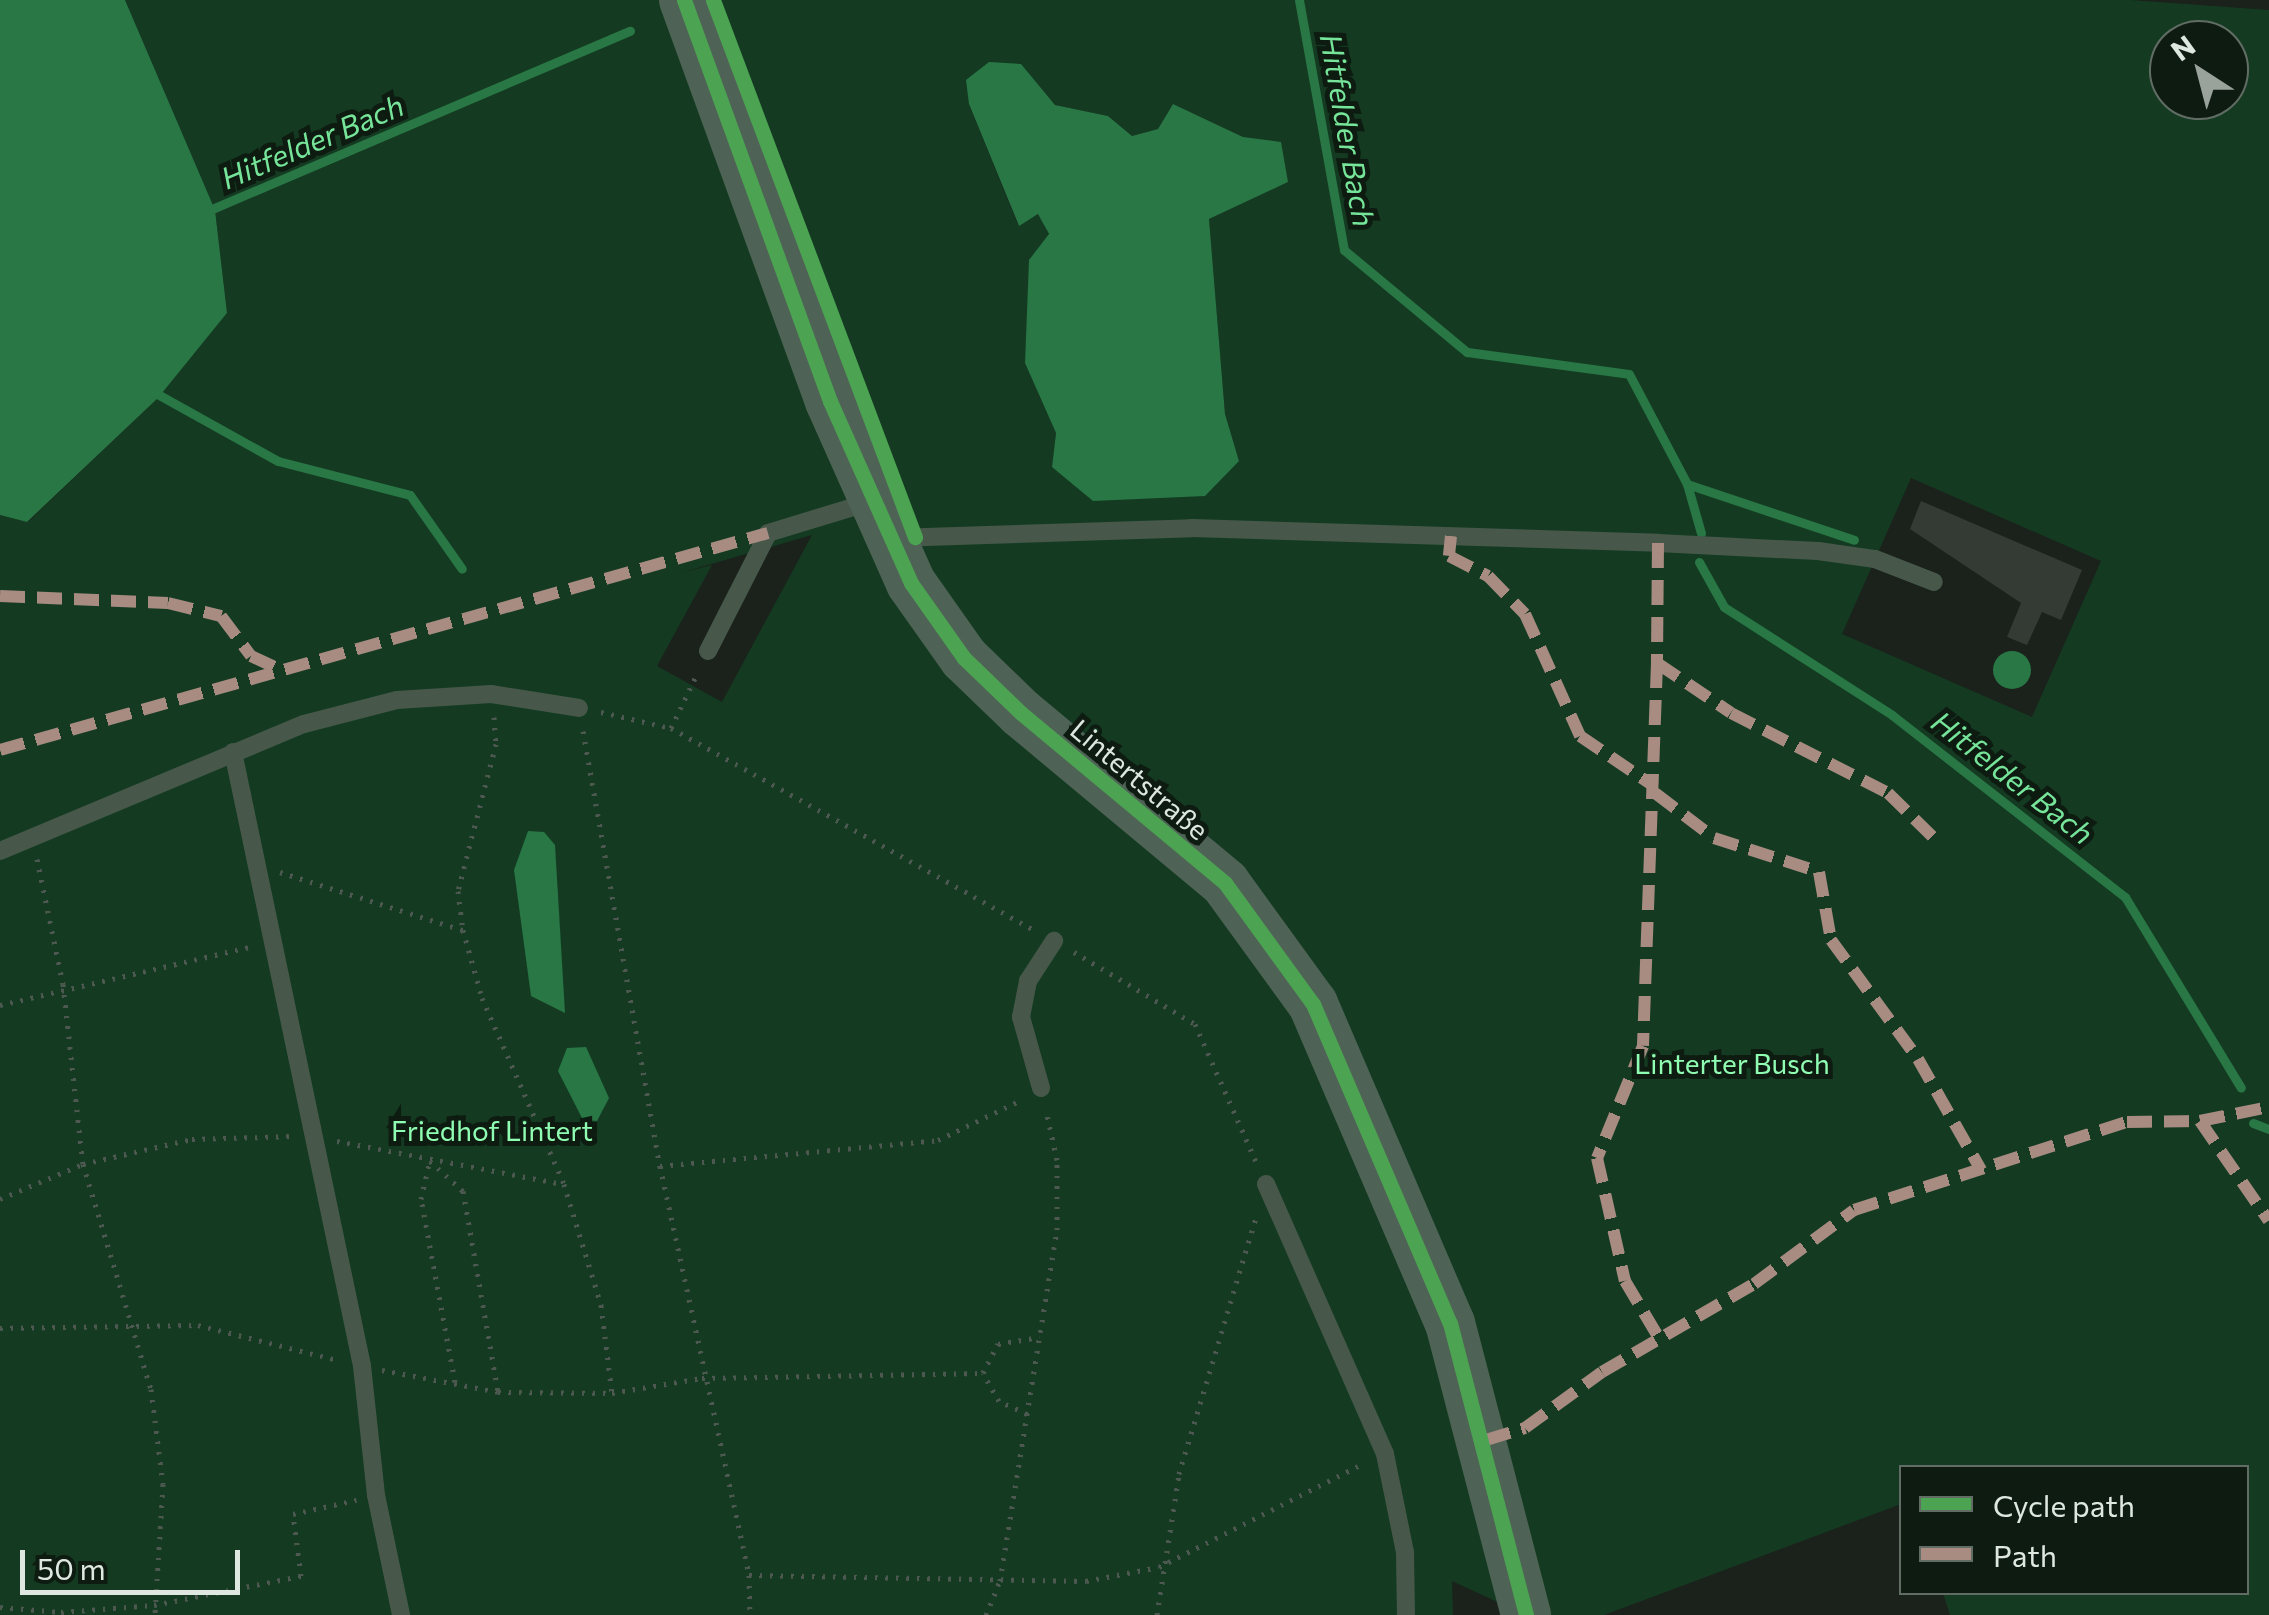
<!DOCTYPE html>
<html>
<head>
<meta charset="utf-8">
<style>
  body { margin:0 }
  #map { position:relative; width:2269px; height:1615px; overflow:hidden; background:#1a221b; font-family:Commissioner,sans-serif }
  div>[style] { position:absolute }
  .green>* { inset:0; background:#143b22 }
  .water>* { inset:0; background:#287745 }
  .round { border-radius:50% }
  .stream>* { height:9px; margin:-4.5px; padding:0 4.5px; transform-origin:4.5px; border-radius:4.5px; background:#287745 }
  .building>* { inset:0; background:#343b35 }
  .path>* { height:5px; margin-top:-2.5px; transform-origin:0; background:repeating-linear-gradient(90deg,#4c5850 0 2.5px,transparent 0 10.5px) }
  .lane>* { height:18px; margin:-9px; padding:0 9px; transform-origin:9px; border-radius:9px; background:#47584b }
  .secondary>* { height:50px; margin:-25px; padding:0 25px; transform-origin:25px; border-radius:25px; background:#4e6355 }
  .quiet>* { height:12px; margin-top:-6px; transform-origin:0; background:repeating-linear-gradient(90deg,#a88b81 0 25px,transparent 0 37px) }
  .cycleway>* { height:15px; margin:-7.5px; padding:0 7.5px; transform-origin:7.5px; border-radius:7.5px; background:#4ca352 }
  span { translate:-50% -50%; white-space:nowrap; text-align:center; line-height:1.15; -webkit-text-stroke:10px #0d1b11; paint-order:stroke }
  .street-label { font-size:28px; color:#dee8e0 }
  .park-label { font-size:28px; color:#90feb2 }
  .water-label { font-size:30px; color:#76e59a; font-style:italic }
  .legend { position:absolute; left:1899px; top:1465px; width:350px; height:130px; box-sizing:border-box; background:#0d1b11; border:2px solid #616d64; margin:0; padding:12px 18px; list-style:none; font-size:30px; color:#dee8e0 }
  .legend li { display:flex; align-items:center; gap:20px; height:50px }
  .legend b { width:50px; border:2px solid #616d64 }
  .north { position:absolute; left:2149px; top:20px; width:100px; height:100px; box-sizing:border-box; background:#0d1b11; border:2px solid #616d64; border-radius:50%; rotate:324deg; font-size:28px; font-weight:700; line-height:40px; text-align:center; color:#dee8e0 }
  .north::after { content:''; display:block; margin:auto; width:35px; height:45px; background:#99a39b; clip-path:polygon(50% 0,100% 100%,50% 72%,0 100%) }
  .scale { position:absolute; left:20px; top:1550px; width:220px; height:45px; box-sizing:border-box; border:5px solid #dee8e0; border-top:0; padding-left:12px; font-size:30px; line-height:35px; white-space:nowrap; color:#dee8e0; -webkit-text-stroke:8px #0d1b11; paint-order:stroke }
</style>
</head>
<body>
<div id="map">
  <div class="green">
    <i style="clip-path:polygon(evenodd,125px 0,2130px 0,2269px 10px,2269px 1615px,1950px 1615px,1943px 1593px,2246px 1592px,2246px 1468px,1902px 1468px,1901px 1504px,1604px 1615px,1526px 1615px,1452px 1581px,1453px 1615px,0 1615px,0 515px,28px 522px,158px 398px,227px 313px,215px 210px,125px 0,2169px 40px,2229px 40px,2229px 100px,2169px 100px,2169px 40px,125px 0,1020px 64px,1055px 105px,1108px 116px,1132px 136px,1158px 129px,1173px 104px,1243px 137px,1288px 182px,1209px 219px,1225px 414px,1239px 461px,1052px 467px,1056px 433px,1025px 363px,1049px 235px,1039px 214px,1018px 225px,969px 104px,1020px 64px,125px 0,1911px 478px,2101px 561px,2032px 717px,1842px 634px,1911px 478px,125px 0,812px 535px,722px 702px,657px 666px,712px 565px,680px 573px,812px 535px)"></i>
  </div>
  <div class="water">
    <i style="clip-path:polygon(0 0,125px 0,215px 210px,227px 313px,158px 398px,27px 522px,0 515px)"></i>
    <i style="clip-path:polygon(989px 62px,1021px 64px,1055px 105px,1108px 116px,1132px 136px,1158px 129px,1173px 104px,1243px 137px,1281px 142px,1288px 182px,1209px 219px,1225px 414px,1239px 461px,1205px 496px,1093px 501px,1052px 467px,1056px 433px,1025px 363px,1029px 260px,1049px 234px,1038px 214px,1019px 226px,969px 104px,966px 80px)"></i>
    <i class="round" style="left:1993px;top:651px;width:38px;height:38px"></i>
    <i style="clip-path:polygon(528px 831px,544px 832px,555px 845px,565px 1013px,531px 996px,514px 870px)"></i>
    <i style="clip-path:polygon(586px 1047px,609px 1098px,597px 1121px,583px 1120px,558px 1071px,567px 1048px)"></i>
  </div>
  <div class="stream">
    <i style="left:1299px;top:0;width:254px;rotate:79.8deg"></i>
    <i style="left:1344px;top:250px;width:160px;rotate:39.7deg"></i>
    <i style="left:1467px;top:352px;width:163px;rotate:7.7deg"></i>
    <i style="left:1629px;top:374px;width:124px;rotate:62.2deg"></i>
    <i style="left:1687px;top:484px;width:51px;rotate:74.1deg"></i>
    <i style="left:205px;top:212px;width:462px;rotate:-23.1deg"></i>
    <i style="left:152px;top:391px;width:144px;rotate:29.1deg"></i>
    <i style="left:278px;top:461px;width:136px;rotate:14.4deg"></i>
    <i style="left:410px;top:495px;width:90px;rotate:54.9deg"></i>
    <i style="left:1687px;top:484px;width:176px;rotate:18.5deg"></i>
    <i style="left:1699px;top:562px;width:51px;rotate:60.9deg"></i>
    <i style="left:1724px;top:607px;width:200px;rotate:32.7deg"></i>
    <i style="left:1892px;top:715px;width:296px;rotate:38deg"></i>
    <i style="left:2125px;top:897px;width:223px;rotate:58.7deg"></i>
    <i style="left:2253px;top:1123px;width:17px;rotate:21deg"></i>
  </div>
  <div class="building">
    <i style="clip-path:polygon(1921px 501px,2082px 570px,2061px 620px,2042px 612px,2027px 645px,2007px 637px,2021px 603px,1910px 529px)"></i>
  </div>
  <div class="path">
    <i style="left:601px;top:712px;width:72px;rotate:12.9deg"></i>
    <i style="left:671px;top:728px;width:62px;rotate:-64.3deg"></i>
    <i style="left:494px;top:717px;width:27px;rotate:86deg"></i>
    <i style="left:496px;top:744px;width:152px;rotate:104.5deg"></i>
    <i style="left:458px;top:891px;width:39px;rotate:83deg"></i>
    <i style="left:463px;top:930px;width:71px;rotate:74.4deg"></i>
    <i style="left:482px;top:998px;width:203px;rotate:66.2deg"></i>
    <i style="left:564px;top:1184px;width:127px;rotate:73deg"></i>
    <i style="left:601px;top:1305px;width:89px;rotate:82.9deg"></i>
    <i style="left:671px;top:728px;width:415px;rotate:29.1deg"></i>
    <i style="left:583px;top:731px;width:442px;rotate:80deg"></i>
    <i style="left:660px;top:1166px;width:419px;rotate:77.7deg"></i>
    <i style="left:749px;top:1575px;width:40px;rotate:88.6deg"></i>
    <i style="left:37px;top:859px;width:128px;rotate:78.3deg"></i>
    <i style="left:63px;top:984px;width:181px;rotate:83.7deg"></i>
    <i style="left:83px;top:1164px;width:235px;rotate:73.2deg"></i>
    <i style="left:151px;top:1389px;width:96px;rotate:82.8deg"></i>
    <i style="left:163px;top:1484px;width:131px;rotate:93.5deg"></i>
    <i style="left:280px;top:872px;width:192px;rotate:17.6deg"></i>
    <i style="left:1074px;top:952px;width:141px;rotate:30.8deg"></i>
    <i style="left:1195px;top:1024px;width:153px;rotate:66.1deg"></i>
    <i style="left:0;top:1005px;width:256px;rotate:-13.1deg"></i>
    <i style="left:337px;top:1141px;width:229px;rotate:10.8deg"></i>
    <i style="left:660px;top:1166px;width:279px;rotate:-5.3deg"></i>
    <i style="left:938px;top:1140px;width:92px;rotate:-25.7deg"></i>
    <i style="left:0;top:1199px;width:90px;rotate:-22.9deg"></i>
    <i style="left:83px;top:1164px;width:112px;rotate:-12.9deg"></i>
    <i style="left:192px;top:1139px;width:100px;rotate:-1.7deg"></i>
    <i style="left:0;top:1328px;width:198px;rotate:-0.9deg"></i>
    <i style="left:198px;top:1325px;width:143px;rotate:14.1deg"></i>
    <i style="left:382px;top:1370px;width:118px;rotate:10.7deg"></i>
    <i style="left:498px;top:1392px;width:114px;rotate:0.5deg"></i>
    <i style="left:612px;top:1393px;width:91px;rotate:-9.5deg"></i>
    <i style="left:702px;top:1378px;width:281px;rotate:-1deg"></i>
    <i style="left:455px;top:1382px;width:186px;rotate:-100.5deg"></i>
    <i style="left:421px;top:1199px;width:39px;rotate:-77deg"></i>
    <i style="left:430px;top:1161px;width:45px;rotate:42.3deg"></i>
    <i style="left:463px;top:1191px;width:204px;rotate:80.1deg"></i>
    <i style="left:1027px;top:1414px;width:31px;rotate:-155deg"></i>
    <i style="left:999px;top:1401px;width:32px;rotate:-120deg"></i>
    <i style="left:983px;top:1373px;width:33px;rotate:-63deg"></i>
    <i style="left:998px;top:1344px;width:42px;rotate:-9.7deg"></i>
    <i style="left:749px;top:1575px;width:337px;rotate:1deg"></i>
    <i style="left:1086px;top:1581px;width:74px;rotate:-10.9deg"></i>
    <i style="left:1159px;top:1567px;width:230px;rotate:-26.9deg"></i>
    <i style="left:0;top:1607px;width:61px;rotate:4.7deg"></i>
    <i style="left:61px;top:1612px;width:93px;rotate:-4.3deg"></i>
    <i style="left:154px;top:1605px;width:150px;rotate:-11.2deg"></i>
    <i style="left:301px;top:1576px;width:63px;rotate:-97.4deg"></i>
    <i style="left:293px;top:1514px;width:65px;rotate:-12.5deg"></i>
    <i style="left:986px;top:1615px;width:37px;rotate:-68deg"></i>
    <i style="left:1000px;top:1581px;width:356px;rotate:-80.8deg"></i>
    <i style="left:1057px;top:1230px;width:70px;rotate:-90deg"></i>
    <i style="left:1057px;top:1160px;width:51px;rotate:-102.4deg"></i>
    <i style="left:1157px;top:1615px;width:143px;rotate:-81.1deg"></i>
    <i style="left:1179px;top:1474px;width:268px;rotate:-73.3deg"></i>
  </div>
  <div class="lane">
    <i style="left:895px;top:538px;width:297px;rotate:-1.9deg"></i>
    <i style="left:1192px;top:528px;width:466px;rotate:1.8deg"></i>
    <i style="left:1658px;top:543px;width:160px;rotate:2.9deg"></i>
    <i style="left:1818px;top:551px;width:58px;rotate:8deg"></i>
    <i style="left:1875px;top:559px;width:63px;rotate:21.3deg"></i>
    <i style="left:708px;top:651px;width:132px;rotate:-63deg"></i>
    <i style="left:768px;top:533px;width:107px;rotate:-16.9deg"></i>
    <i style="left:233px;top:752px;width:627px;rotate:78.13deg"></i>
    <i style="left:362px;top:1366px;width:130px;rotate:83.8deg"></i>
    <i style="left:376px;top:1495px;width:123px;rotate:78.2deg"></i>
    <i style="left:0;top:851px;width:329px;rotate:-22.7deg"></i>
    <i style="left:304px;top:724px;width:96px;rotate:-14.5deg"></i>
    <i style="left:397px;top:700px;width:94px;rotate:-3.7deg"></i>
    <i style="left:491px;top:694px;width:89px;rotate:9deg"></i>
    <i style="left:1041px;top:1088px;width:74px;rotate:-105.7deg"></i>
    <i style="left:1021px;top:1017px;width:37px;rotate:-79deg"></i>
    <i style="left:1028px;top:981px;width:48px;rotate:-57deg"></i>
    <i style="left:1266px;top:1184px;width:295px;rotate:66.2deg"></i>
    <i style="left:1385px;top:1454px;width:100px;rotate:78.5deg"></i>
    <i style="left:1405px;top:1552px;width:63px;rotate:89.1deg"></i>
  </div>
  <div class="secondary">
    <i style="left:684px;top:0;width:427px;rotate:70deg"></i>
    <i style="left:830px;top:401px;width:199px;rotate:66deg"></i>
    <i style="left:911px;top:583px;width:92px;rotate:54.8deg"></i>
    <i style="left:964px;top:658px;width:79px;rotate:44deg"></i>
    <i style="left:1021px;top:713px;width:266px;rotate:39.8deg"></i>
    <i style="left:1225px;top:883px;width:150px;rotate:54deg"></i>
    <i style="left:1313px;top:1004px;width:347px;rotate:66.8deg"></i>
    <i style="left:1450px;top:1323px;width:302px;rotate:75.4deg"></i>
  </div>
  <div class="quiet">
    <i style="left:1451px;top:536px;width:20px;rotate:96deg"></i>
    <i style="left:1449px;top:556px;width:44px;rotate:27.1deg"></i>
    <i style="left:1488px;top:576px;width:53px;rotate:45.8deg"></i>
    <i style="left:1525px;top:614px;width:134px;rotate:65.7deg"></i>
    <i style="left:1580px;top:736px;width:91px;rotate:34.2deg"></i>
    <i style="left:1658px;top:543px;width:120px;rotate:90.5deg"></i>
    <i style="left:1657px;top:663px;width:89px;rotate:34deg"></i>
    <i style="left:1731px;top:713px;width:176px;rotate:27deg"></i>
    <i style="left:1888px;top:793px;width:66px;rotate:44.4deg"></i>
    <i style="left:0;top:596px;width:168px;rotate:2.4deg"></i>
    <i style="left:168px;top:603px;width:55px;rotate:13.8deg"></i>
    <i style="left:221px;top:616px;width:50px;rotate:53.1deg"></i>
    <i style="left:251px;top:656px;width:26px;rotate:25deg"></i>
    <i style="left:1657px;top:663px;width:383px;rotate:92.1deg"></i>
    <i style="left:1643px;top:1046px;width:121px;rotate:112.3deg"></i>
    <i style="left:1597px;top:1158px;width:126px;rotate:77.2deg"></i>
    <i style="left:1625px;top:1281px;width:66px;rotate:59.2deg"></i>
    <i style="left:0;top:750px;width:798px;rotate:-15.78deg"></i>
    <i style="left:1655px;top:793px;width:74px;rotate:37.3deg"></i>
    <i style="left:1714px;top:838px;width:110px;rotate:17.9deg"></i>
    <i style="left:1819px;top:872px;width:69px;rotate:80deg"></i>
    <i style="left:1831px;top:940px;width:147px;rotate:53.8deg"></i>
    <i style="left:1918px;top:1059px;width:128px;rotate:60.4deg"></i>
    <i style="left:2200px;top:1121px;width:121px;rotate:55.4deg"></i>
    <i style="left:1486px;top:1440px;width:41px;rotate:-17.1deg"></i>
    <i style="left:1525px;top:1428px;width:95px;rotate:-36deg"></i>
    <i style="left:1602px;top:1372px;width:176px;rotate:-30.1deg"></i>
    <i style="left:1754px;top:1284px;width:124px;rotate:-36.5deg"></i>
    <i style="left:1854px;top:1210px;width:287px;rotate:-17.9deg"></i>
    <i style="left:2127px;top:1122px;width:73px;rotate:-0.8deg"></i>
    <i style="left:2200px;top:1121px;width:70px;rotate:-11.5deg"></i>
  </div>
  <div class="cycleway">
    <i style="left:684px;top:0;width:427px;rotate:70deg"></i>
    <i style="left:830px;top:401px;width:199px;rotate:66deg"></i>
    <i style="left:911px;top:583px;width:92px;rotate:54.8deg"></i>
    <i style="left:964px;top:658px;width:79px;rotate:44deg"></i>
    <i style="left:1021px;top:713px;width:266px;rotate:39.8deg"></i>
    <i style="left:1225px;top:883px;width:150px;rotate:54deg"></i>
    <i style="left:1313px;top:1004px;width:347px;rotate:66.8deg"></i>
    <i style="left:1450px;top:1323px;width:302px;rotate:75.4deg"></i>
    <i style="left:713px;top:0;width:574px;rotate:69.39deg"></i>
  </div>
  <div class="street-label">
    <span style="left:1140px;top:779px;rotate:40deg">Lintertstraße</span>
  </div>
  <div class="park-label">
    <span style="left:1732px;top:1063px">Linterter Busch</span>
    <span style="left:492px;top:1130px">Friedhof Lintert</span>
  </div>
  <div class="water-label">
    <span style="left:1348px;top:130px;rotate:80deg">Hitfelder Bach</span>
    <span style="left:312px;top:141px;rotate:-23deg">Hitfelder Bach</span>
    <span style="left:2013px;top:777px;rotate:38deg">Hitfelder Bach</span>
  </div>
  <ul class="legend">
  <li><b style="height:12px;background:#4ca352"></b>Cycle path</li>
  <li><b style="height:12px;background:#a88b81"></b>Path</li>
  </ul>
  <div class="north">N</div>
  <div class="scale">50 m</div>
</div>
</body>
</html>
